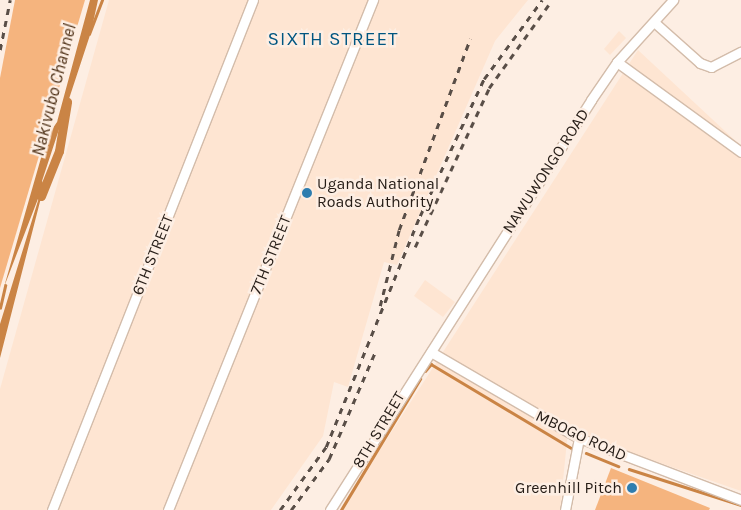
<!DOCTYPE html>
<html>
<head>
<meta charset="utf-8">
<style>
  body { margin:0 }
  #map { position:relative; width:741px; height:510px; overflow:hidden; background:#fdeee3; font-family:Karla,sans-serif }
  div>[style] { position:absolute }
  .built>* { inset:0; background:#fee5d2 }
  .green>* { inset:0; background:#f5b47e }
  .water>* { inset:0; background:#ca8445 }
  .stream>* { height:2.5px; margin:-1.25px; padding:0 1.25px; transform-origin:1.25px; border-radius:1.25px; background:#ca8445 }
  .canal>* { height:9px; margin:-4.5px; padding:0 4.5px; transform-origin:4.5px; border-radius:4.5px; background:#ca8445 }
  .roads { filter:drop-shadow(1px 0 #d3bcaa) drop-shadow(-1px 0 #d3bcaa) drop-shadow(0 1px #d3bcaa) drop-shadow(0 -1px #d3bcaa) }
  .minor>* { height:9px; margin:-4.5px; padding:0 4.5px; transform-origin:4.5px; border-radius:4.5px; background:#fff }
  .rail>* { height:2.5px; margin-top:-1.25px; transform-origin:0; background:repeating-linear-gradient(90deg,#594e47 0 6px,transparent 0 12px) }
  .dots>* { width:14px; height:14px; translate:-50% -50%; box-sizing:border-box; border:2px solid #fdeee3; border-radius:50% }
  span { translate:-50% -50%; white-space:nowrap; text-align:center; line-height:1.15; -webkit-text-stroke:5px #fdeee3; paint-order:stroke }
  .street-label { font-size:16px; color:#251c16 }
  .poi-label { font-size:16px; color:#251c16 }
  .left { translate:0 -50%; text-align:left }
  .right { translate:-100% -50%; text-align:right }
  .water-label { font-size:18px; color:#4f3117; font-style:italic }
  .quarter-label { font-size:19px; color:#005681; letter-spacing:1px }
</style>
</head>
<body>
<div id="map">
  <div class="built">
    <i style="clip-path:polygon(109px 0,528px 0,495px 41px,397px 265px,384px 262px,348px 387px,334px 382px,323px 436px,271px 510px,0 510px,0 389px)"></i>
    <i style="clip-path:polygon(619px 31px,626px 38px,610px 55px,604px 49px)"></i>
    <i style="clip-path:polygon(638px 50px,741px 146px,741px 491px,568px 431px,560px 510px,341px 510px)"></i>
    <i style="clip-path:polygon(425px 280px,455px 302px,443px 317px,414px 296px)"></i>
  </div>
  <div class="green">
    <i style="clip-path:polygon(15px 0,85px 0,0 288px,0 78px)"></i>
    <i style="clip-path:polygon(611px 468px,710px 508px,709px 510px,595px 510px)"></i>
  </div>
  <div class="water">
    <i style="clip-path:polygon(90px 0,98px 0,91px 32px,42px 181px,44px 186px,0 358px,0 324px,41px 191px,4px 287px,47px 137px,57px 122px)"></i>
  </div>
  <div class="stream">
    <i style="left:89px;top:34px;width:36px;rotate:-69deg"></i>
    <i style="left:0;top:308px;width:23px;rotate:-77deg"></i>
    <i style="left:425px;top:371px;width:9px;rotate:-49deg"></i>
    <i style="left:431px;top:364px;width:165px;rotate:30.9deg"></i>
    <i style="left:586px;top:453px;width:35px;rotate:22deg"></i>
    <i style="left:629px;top:469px;width:118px;rotate:17.8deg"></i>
    <i style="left:341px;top:510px;width:153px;rotate:-58.9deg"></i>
  </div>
  <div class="canal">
    <i style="left:41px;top:196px;width:48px;rotate:-68.2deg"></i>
    <i style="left:59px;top:151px;width:50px;rotate:-80.7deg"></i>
  </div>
  <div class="roads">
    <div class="minor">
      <i style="left:654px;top:22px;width:62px;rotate:41.7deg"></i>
      <i style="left:700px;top:63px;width:12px;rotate:20deg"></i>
      <i style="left:711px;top:67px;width:34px;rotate:-27deg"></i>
      <i style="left:617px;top:62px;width:153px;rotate:36deg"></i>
      <i style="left:431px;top:352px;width:171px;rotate:30.2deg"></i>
      <i style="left:579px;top:438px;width:173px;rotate:20.9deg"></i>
      <i style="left:52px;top:510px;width:548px;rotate:-68.49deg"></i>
      <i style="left:168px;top:510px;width:550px;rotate:-68.1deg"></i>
      <i style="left:330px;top:510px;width:486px;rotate:-57.5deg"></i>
      <i style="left:591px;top:100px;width:46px;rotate:-55.6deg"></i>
      <i style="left:617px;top:62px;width:84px;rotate:-47.9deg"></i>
      <i style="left:565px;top:510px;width:73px;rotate:-79deg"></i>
    </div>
  </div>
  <div class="rail">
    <i style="left:0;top:50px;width:51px;rotate:-78.7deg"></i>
    <i style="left:415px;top:247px;width:175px;rotate:-65deg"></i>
    <i style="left:489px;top:88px;width:108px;rotate:-54.4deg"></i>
    <i style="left:380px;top:306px;width:78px;rotate:-76deg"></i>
    <i style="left:399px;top:230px;width:204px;rotate:-69.6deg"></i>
    <i style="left:280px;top:510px;width:78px;rotate:-53.9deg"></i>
    <i style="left:326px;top:447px;width:249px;rotate:-67.9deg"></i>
    <i style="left:420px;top:216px;width:151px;rotate:-65deg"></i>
    <i style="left:484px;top:79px;width:98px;rotate:-53.7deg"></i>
    <i style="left:291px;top:510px;width:64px;rotate:-53.3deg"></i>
    <i style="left:329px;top:459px;width:119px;rotate:-66.7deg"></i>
  </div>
  <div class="dots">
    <i style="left:307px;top:193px;background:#2e7daf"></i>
    <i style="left:632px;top:488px;background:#2e7daf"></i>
  </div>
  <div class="street-label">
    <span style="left:546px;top:171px;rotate:-57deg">NAWUWONGO ROAD</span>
    <span style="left:153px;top:255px;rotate:-68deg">6TH STREET</span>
    <span style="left:271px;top:255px;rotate:-68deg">7TH STREET</span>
    <span style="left:379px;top:430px;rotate:-59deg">8TH STREET</span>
    <span style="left:581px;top:436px;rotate:25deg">MBOGO ROAD</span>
  </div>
  <div class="poi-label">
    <span class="left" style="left:317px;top:193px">Uganda National<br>Roads Authority</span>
    <span class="right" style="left:622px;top:488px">Greenhill Pitch</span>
  </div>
  <div class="water-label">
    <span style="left:54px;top:90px;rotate:-76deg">Nakivubo Channel</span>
  </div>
  <div class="quarter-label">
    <span style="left:333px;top:40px">SIXTH STREET</span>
  </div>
</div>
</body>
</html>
